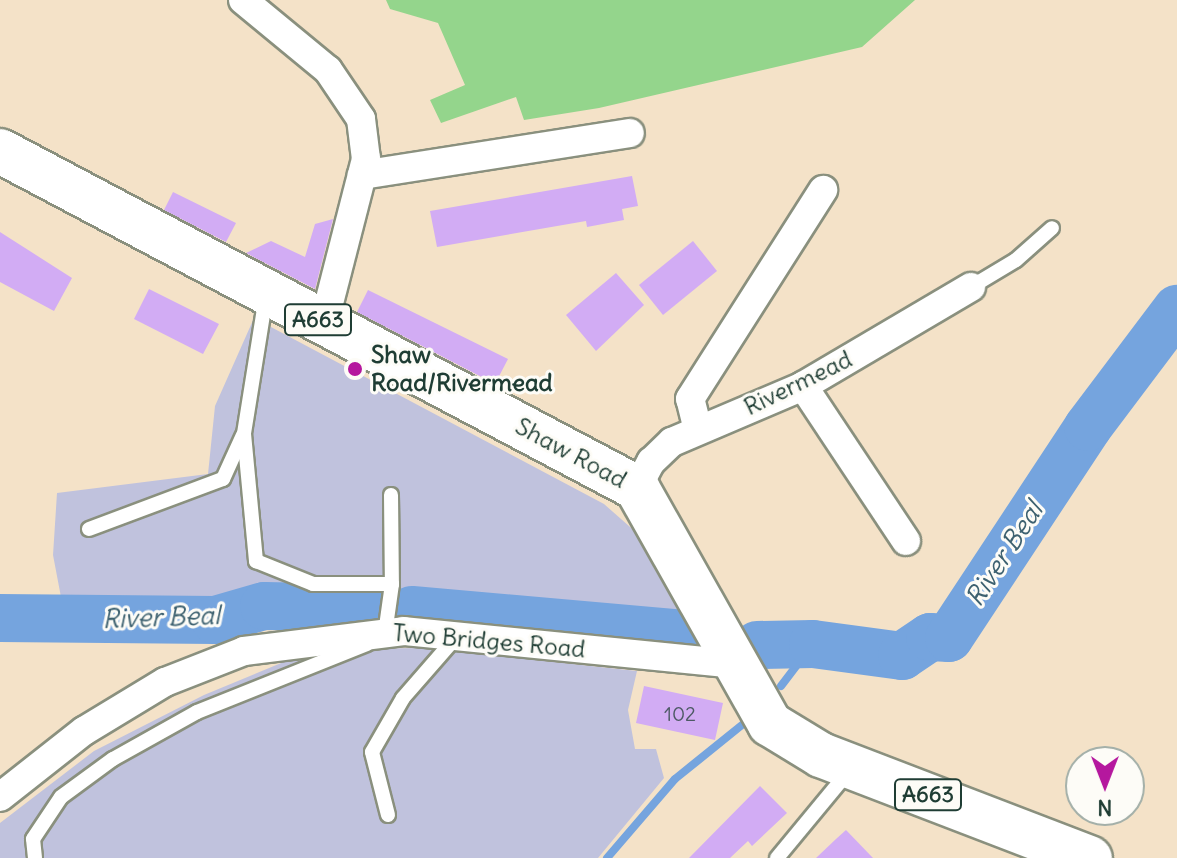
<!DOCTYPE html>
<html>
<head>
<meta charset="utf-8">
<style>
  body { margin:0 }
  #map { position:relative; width:1177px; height:858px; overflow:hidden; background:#f4e2c8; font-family:Delius,sans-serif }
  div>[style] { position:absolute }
  .industrial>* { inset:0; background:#c0c2dd }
  .green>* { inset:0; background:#94d58c }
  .stream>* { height:8px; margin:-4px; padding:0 4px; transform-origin:4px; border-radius:4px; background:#75a4de }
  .river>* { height:48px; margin:-24px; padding:0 24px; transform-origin:24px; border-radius:24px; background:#75a4de }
  .building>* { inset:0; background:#d2acf4 }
  .roads { filter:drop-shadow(2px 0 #8a907e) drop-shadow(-2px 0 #8a907e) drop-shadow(0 2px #8a907e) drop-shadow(0 -2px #8a907e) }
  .service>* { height:14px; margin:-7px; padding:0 7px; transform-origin:7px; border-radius:7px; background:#fff }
  .minor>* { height:28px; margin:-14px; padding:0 14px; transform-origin:14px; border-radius:14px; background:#fff }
  .primary>* { height:44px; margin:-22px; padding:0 22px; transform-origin:22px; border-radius:22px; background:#fff }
  .dots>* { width:22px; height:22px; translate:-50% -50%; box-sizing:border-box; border:4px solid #fdfcf7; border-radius:50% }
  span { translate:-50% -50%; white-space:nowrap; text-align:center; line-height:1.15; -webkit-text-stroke:6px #fdfcf7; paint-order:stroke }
  .number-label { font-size:20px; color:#4c5964 }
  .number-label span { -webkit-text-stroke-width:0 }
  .shield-label span { padding:2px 6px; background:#fdfcf7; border:2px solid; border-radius:6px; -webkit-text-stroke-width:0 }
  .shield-label { font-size:22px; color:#1f3d34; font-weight:700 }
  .poi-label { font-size:24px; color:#1f3d34; font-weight:700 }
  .left { translate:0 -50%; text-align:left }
  .street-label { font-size:24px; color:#1f3d34 }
  .water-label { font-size:26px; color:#3d6170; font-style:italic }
  .north { position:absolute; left:1065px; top:746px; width:80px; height:80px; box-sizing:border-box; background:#fdfcf7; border:2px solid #a4b0a9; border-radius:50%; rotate:180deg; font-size:22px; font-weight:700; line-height:32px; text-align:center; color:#1f3d34 }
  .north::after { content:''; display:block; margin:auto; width:28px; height:36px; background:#b5179e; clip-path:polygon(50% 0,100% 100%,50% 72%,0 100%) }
</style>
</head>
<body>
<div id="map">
  <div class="industrial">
    <i style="clip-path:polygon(254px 318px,604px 504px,646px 541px,689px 627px,302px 598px,143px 617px,64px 613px,53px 555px,57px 493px,208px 474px,215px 406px)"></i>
    <i style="clip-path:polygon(426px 648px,637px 671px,628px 710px,635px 749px,656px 749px,664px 778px,598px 858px,0 858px,0 823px,94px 751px,204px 695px,315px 649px)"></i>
  </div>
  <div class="green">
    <i style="clip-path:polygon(386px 0,915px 0,862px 47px,599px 108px,524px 120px,516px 97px,441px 123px,430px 100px,465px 85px,438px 23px,390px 9px)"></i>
  </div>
  <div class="stream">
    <i style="left:781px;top:686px;width:53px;rotate:-52.7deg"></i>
    <i style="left:607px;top:858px;width:104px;rotate:-49.3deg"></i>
    <i style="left:675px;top:779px;width:86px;rotate:-38.9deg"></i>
  </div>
  <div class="river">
    <i style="left:412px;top:610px;width:276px;rotate:5deg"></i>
    <i style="left:0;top:618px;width:215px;rotate:0.5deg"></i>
    <i style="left:215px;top:620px;width:51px;rotate:-15.9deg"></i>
    <i style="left:264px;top:606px;width:104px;rotate:1.1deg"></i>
    <i style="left:757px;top:645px;width:56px;rotate:-1deg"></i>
    <i style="left:813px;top:644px;width:90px;rotate:7.7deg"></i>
    <i style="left:902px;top:656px;width:34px;rotate:-34deg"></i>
    <i style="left:930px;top:637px;width:19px;rotate:3deg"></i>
    <i style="left:949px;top:638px;width:253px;rotate:-56.6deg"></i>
    <i style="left:1088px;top:427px;width:148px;rotate:-53deg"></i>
  </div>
  <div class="building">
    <i style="clip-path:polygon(632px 176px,638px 206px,622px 209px,624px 220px,587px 227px,586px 221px,437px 247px,430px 211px)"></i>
    <i style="clip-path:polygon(173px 192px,236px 223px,226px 242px,164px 210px)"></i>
    <i style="clip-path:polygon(333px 219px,315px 289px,246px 253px,271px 241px,305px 257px,315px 224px)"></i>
    <i style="clip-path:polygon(0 232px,72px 278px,54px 311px,0 282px)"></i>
    <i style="clip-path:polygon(693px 241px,717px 271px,663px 315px,639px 285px)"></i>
    <i style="clip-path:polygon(616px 273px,644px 305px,596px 351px,566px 315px)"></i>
    <i style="clip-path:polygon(149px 289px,219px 324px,203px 354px,134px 319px)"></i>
    <i style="clip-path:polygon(368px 290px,508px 359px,495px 384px,357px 312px)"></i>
    <i style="clip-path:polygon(644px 686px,723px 703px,715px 740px,636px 723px)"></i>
    <i style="clip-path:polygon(760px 786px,787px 813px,752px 846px,748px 841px,730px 858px,689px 858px)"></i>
    <i style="clip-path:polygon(846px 830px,873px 858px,816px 858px,836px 839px)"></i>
  </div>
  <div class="roads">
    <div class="service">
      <i style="left:971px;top:287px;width:52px;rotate:-31deg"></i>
      <i style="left:1016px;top:260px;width:48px;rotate:-41.6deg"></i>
      <i style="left:266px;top:296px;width:140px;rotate:99.1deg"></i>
      <i style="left:244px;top:434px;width:128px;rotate:84.6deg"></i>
      <i style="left:256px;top:561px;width:61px;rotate:22deg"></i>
      <i style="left:313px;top:584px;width:79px"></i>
      <i style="left:392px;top:584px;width:50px;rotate:98deg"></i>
      <i style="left:391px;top:495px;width:89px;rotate:89.4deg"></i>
      <i style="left:89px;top:529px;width:143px;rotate:-20.5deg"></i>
      <i style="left:223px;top:479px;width:48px;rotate:-65.6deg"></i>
      <i style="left:388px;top:815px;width:65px;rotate:-104.3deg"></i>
      <i style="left:372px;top:752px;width:62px;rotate:-60.1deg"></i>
      <i style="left:403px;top:698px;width:82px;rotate:-48.9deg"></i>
      <i style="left:35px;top:858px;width:19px;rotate:-96deg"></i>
      <i style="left:33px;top:839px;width:50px;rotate:-56.3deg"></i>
      <i style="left:61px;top:797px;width:64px;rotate:-36.2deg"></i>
      <i style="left:113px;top:759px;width:96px;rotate:-29.2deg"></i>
      <i style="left:197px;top:712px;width:183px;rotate:-21.8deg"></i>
      <i style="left:777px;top:858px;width:113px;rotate:-50.4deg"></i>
    </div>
    <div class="minor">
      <i style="left:243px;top:0;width:110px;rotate:39.5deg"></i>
      <i style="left:328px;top:70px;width:59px;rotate:56deg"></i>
      <i style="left:361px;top:119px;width:40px;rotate:82.9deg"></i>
      <i style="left:366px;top:159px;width:168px;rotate:104.4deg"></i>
      <i style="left:362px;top:175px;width:271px;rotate:-8.9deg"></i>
      <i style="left:803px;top:386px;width:186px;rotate:56.4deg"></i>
      <i style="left:698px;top:430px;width:32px;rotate:-104deg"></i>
      <i style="left:690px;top:399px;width:248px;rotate:-57.5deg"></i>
      <i style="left:637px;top:488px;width:30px;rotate:-62deg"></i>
      <i style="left:651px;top:462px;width:29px;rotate:-44deg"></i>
      <i style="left:672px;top:442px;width:142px;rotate:-23.1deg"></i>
      <i style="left:803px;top:386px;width:195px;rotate:-30.5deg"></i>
      <i style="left:0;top:797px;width:107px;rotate:-38.2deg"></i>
      <i style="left:84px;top:731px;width:95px;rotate:-31.2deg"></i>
      <i style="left:165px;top:682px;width:85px;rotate:-21.4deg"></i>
      <i style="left:244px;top:651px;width:161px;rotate:-7.1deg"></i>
      <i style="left:404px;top:631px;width:330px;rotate:5.7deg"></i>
    </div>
    <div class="primary">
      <i style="left:0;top:151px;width:721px;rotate:27.88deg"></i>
      <i style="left:637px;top:488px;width:271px;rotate:60.6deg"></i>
      <i style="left:770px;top:724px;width:60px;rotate:31.3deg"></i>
      <i style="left:821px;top:755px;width:288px;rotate:21deg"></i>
    </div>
  </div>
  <div class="dots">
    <i style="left:355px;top:369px;background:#b5179e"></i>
  </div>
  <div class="number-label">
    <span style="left:680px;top:713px">102</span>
  </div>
  <div class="shield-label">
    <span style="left:318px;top:320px">A663</span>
    <span style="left:928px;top:795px">A663</span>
  </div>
  <div class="poi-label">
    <span class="left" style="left:371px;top:369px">Shaw<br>Road/Rivermead</span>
  </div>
  <div class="street-label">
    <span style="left:798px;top:383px;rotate:-26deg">Rivermead</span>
    <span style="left:571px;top:453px;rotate:28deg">Shaw Road</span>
    <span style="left:489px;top:641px;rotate:5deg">Two Bridges Road</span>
  </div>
  <div class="water-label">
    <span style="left:1004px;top:554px;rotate:-57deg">River Beal</span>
    <span style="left:161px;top:617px;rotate:-2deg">River Beal</span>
  </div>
  <div class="north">N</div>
</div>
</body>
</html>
